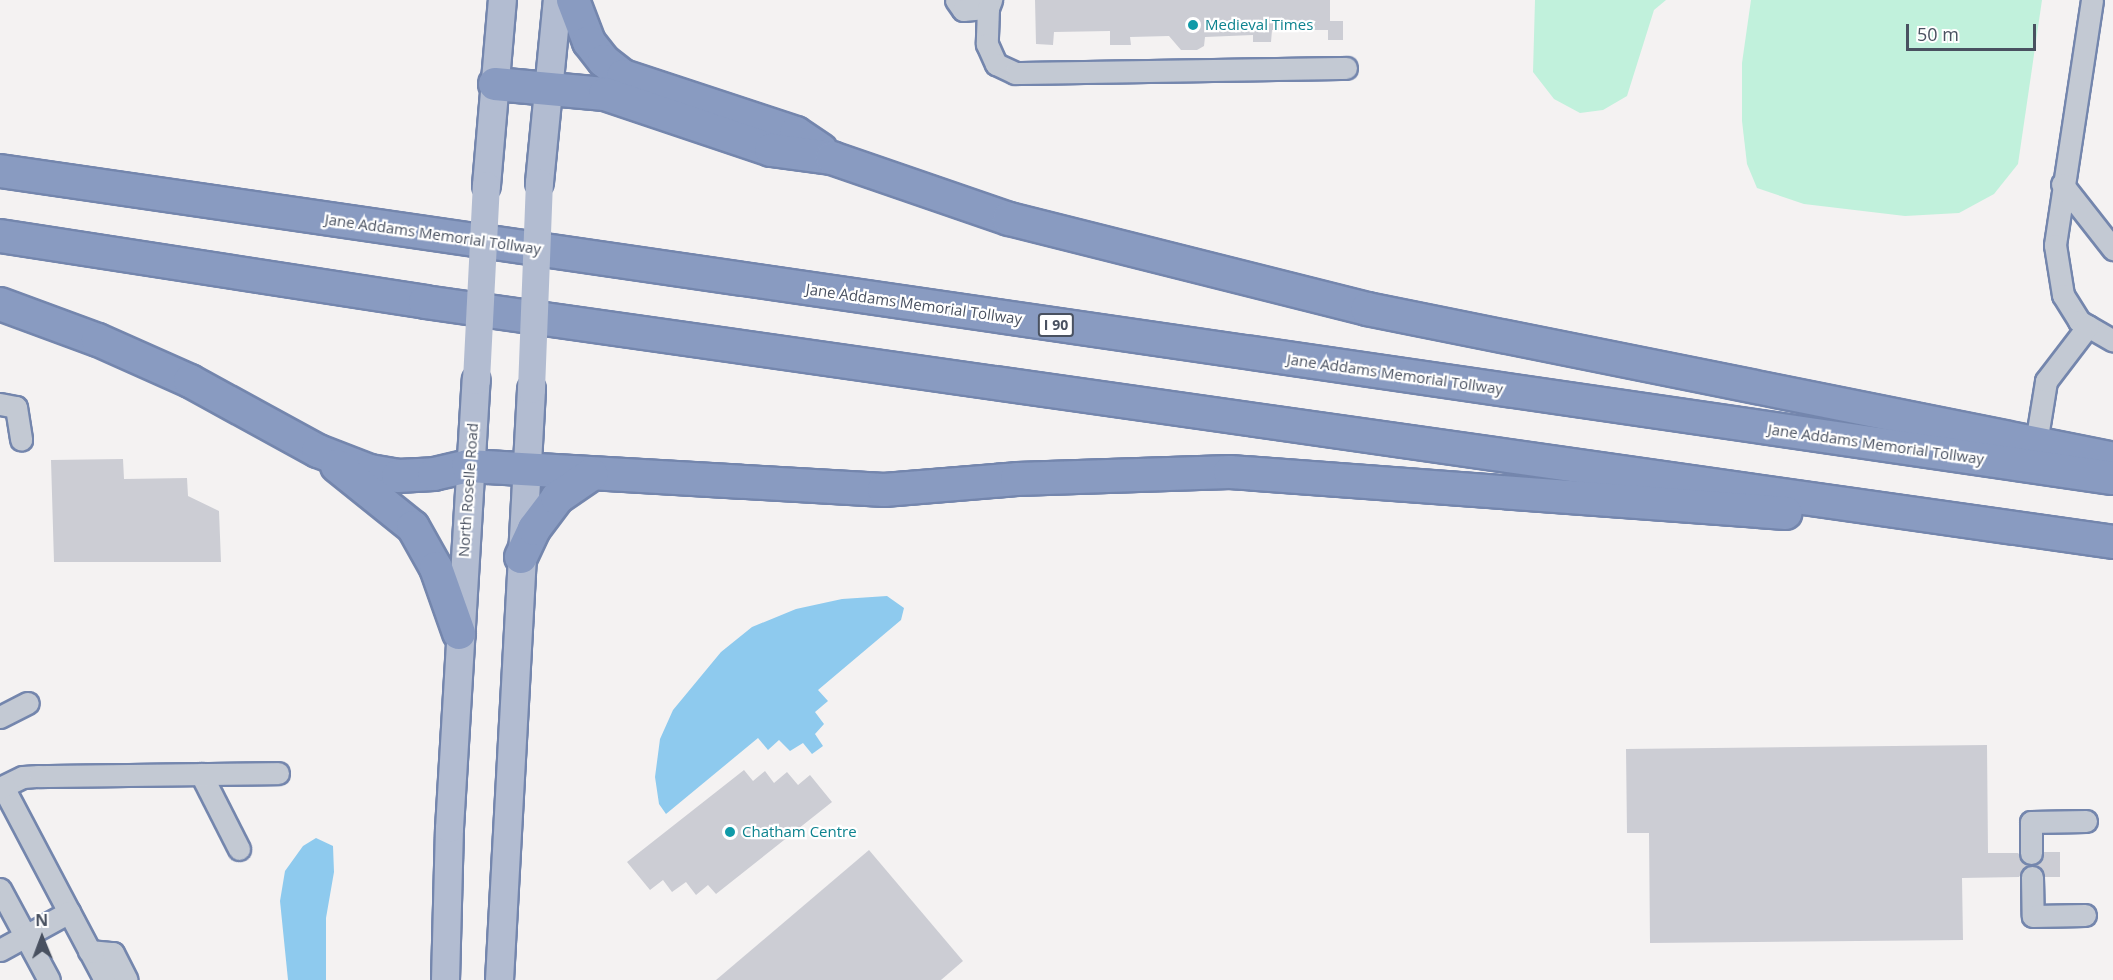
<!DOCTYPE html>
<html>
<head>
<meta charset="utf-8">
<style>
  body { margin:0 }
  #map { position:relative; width:2113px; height:980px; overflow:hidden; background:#f4f2f2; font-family:"Open Sans",sans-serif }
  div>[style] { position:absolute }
  .green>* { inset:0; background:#c1f1dc }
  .water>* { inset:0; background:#8ecaee }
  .building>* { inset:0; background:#cccdd4 }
  .roads { filter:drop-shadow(2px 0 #7486ad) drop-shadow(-2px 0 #7486ad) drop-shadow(0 2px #7486ad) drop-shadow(0 -2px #7486ad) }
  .minor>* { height:21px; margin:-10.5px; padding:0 10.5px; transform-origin:10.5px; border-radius:10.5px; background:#c3c9d3 }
  .major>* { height:27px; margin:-13.5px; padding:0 13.5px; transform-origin:13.5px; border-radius:13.5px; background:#b2bcd1 }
  .highway>* { height:32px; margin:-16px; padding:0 16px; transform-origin:16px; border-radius:16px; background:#899bc1 }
  .major-bridge>* { height:27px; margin:-13.5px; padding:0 13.5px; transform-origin:13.5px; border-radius:13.5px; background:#b2bcd1 }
  .dots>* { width:16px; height:16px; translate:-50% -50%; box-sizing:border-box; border:3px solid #fff; border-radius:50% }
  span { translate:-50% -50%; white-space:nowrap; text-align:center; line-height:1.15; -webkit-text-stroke:4.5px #fff; paint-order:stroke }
  .shield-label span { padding:2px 4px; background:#fff; border:2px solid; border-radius:4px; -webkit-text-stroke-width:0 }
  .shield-label { font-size:14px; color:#495160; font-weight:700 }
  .culture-label { font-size:15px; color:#0d838f }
  .left { translate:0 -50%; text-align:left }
  .street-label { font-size:15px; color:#495160 }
  .north { position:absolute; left:12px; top:908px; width:60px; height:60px; -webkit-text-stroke:4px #fff; paint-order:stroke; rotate:359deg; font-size:16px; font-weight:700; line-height:24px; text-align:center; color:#495160 }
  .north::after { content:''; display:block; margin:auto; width:21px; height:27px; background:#495160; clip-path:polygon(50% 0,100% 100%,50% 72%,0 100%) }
  .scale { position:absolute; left:1906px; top:24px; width:130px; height:27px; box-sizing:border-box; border:3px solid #495160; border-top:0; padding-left:8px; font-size:18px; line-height:21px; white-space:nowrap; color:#495160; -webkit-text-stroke:4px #fff; paint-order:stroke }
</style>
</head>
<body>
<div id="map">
  <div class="green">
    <i style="clip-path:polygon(1535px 0,1666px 0,1654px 10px,1627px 96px,1603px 110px,1580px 113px,1554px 99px,1533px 72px)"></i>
    <i style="clip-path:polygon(1751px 0,2042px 0,2018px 164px,1994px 194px,1959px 213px,1905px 216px,1804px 204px,1757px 188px,1747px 164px,1742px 121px,1742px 63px)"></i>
  </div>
  <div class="water">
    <i style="clip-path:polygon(887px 596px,904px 608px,901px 620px,818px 690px,828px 701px,815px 712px,824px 724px,815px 734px,823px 746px,812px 754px,803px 743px,790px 751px,779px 740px,768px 750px,758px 738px,666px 814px,659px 804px,655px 777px,660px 739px,673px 710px,721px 652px,752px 627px,796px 609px,842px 599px)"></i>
    <i style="clip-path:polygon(316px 838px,333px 846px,334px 872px,326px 918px,326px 980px,288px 980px,280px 901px,285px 871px,303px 846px)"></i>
  </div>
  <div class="building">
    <i style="clip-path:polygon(1035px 0,1330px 0,1330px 21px,1343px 21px,1343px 40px,1328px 40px,1328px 30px,1272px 30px,1271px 42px,1253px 42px,1253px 35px,1205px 37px,1204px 46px,1197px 50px,1181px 50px,1169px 36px,1130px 37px,1131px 45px,1110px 45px,1110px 31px,1054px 32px,1053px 45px,1036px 44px)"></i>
    <i style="clip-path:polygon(123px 459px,124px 479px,187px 478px,188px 496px,219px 511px,221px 562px,54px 562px,51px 460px)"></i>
    <i style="clip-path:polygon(1987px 745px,1988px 853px,2018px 853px,2028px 865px,2019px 877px,1962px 878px,1963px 940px,1650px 943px,1649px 833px,1627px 833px,1626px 749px)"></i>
    <i style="clip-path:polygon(744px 770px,753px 781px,765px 771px,774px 783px,787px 772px,798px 785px,810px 775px,832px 802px,716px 894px,708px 885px,696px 895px,686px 882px,672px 892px,663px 880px,650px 890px,627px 862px)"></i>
    <i style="clip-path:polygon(869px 850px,963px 961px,941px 980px,716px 980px)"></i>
    <i style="clip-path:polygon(2044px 852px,2060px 852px,2060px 877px,2045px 877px,2035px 865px)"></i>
  </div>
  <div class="roads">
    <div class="minor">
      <i style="left:956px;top:0;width:12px;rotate:55deg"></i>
      <i style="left:963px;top:10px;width:25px;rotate:-5deg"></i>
      <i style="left:988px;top:8px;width:9px;rotate:-69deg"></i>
      <i style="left:2092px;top:0;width:248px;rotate:98.6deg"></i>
      <i style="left:2055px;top:245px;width:51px;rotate:80.9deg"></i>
      <i style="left:2063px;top:295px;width:31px;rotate:58deg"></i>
      <i style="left:2079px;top:321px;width:39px;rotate:30deg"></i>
      <i style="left:988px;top:8px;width:36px;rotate:92deg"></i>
      <i style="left:987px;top:44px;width:22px;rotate:66deg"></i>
      <i style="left:996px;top:64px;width:21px;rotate:25deg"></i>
      <i style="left:1015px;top:73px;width:331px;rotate:-0.9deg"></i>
      <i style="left:2062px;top:184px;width:83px;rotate:51.9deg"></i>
      <i style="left:0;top:404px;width:16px;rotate:11deg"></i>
      <i style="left:16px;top:407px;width:33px;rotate:81deg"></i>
      <i style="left:2036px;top:443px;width:63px;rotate:-80.8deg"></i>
      <i style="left:2046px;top:381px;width:69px;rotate:-52.6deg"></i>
      <i style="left:0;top:717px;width:31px;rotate:-27deg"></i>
      <i style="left:201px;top:774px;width:84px;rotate:63.1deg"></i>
      <i style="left:3px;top:787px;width:141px;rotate:62.2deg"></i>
      <i style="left:0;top:788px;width:25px;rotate:-26deg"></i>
      <i style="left:23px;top:777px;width:16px;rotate:-4deg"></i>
      <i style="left:39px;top:776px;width:239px;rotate:-0.7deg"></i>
      <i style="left:2031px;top:853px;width:31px;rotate:-90deg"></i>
      <i style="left:2031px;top:822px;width:55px;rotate:-1deg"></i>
      <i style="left:2032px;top:877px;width:39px;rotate:89deg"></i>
      <i style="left:2033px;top:916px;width:52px;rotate:-1.1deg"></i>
      <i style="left:0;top:889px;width:103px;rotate:61.7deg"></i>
      <i style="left:0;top:950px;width:79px;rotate:-28.8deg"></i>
      <i style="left:69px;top:912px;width:77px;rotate:62.1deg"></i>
      <i style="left:89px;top:951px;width:24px;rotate:5deg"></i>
      <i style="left:113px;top:953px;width:30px;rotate:63deg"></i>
    </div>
    <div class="major">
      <i style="left:539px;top:182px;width:183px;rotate:-84.4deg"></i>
      <i style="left:486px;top:185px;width:186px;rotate:-85.1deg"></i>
      <i style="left:445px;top:980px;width:152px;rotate:-88.5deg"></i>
      <i style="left:449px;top:828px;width:449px;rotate:-86.6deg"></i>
      <i style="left:499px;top:980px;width:592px;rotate:-86.9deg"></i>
    </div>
    <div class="highway">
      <i style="left:573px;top:0;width:45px;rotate:69.1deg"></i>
      <i style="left:589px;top:42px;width:24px;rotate:52deg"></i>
      <i style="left:604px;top:61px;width:24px;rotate:38deg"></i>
      <i style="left:623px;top:76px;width:182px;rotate:18.2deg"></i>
      <i style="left:796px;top:133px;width:30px;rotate:34deg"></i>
      <i style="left:495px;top:84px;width:110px;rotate:5.2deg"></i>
      <i style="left:605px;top:94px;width:175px;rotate:18.6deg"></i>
      <i style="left:771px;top:150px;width:62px;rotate:7.5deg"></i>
      <i style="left:832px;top:158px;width:187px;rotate:19deg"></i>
      <i style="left:1009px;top:219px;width:369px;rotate:14.1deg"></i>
      <i style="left:1367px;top:309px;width:757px;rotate:11.35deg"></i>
      <i style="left:0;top:171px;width:2135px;rotate:8.27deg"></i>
      <i style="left:0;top:236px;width:430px;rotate:8.8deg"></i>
      <i style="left:425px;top:302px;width:1705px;rotate:8.09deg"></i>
      <i style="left:0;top:304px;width:104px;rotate:20.2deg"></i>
      <i style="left:98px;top:340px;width:101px;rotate:24deg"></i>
      <i style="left:190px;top:381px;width:146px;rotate:28.7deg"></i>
      <i style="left:318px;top:451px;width:56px;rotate:21deg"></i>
      <i style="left:370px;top:471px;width:28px;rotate:10deg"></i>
      <i style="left:398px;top:476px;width:36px;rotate:-3deg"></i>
      <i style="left:434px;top:474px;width:35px;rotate:-13deg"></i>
      <i style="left:468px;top:466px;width:417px;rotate:3.3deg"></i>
      <i style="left:884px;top:490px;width:133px;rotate:-4.7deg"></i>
      <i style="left:1017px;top:479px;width:213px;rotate:-1.9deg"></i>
      <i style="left:1230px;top:472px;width:557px;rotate:4.22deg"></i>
      <i style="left:337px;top:466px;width:97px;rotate:38.8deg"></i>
      <i style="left:413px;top:527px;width:47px;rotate:60.7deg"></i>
      <i style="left:436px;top:568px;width:69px;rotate:70.5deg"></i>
      <i style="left:521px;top:557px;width:31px;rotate:-65deg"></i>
      <i style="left:534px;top:529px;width:39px;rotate:-53deg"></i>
      <i style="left:557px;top:498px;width:42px;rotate:-34.4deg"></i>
    </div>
  </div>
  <div class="major-bridge">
    <i style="left:476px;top:380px;width:195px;rotate:-87.1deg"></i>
    <i style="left:531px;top:389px;width:207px;rotate:-87.8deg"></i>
  </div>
  <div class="dots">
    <i style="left:1193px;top:25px;background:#0f9aa8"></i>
    <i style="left:730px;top:832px;background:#0f9aa8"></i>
  </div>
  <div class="shield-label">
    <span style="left:1056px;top:325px">I 90</span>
  </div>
  <div class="culture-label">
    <span class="left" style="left:1205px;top:25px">Medieval Times</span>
    <span class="left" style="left:742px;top:832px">Chatham Centre</span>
  </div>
  <div class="street-label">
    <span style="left:433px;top:234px;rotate:8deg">Jane Addams Memorial Tollway</span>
    <span style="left:914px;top:304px;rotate:8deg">Jane Addams Memorial Tollway</span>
    <span style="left:1395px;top:374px;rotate:8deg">Jane Addams Memorial Tollway</span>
    <span style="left:1876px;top:444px;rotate:8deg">Jane Addams Memorial Tollway</span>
    <span style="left:468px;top:490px;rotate:-86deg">North Roselle Road</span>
  </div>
  <div class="north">N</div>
  <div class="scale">50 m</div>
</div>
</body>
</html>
